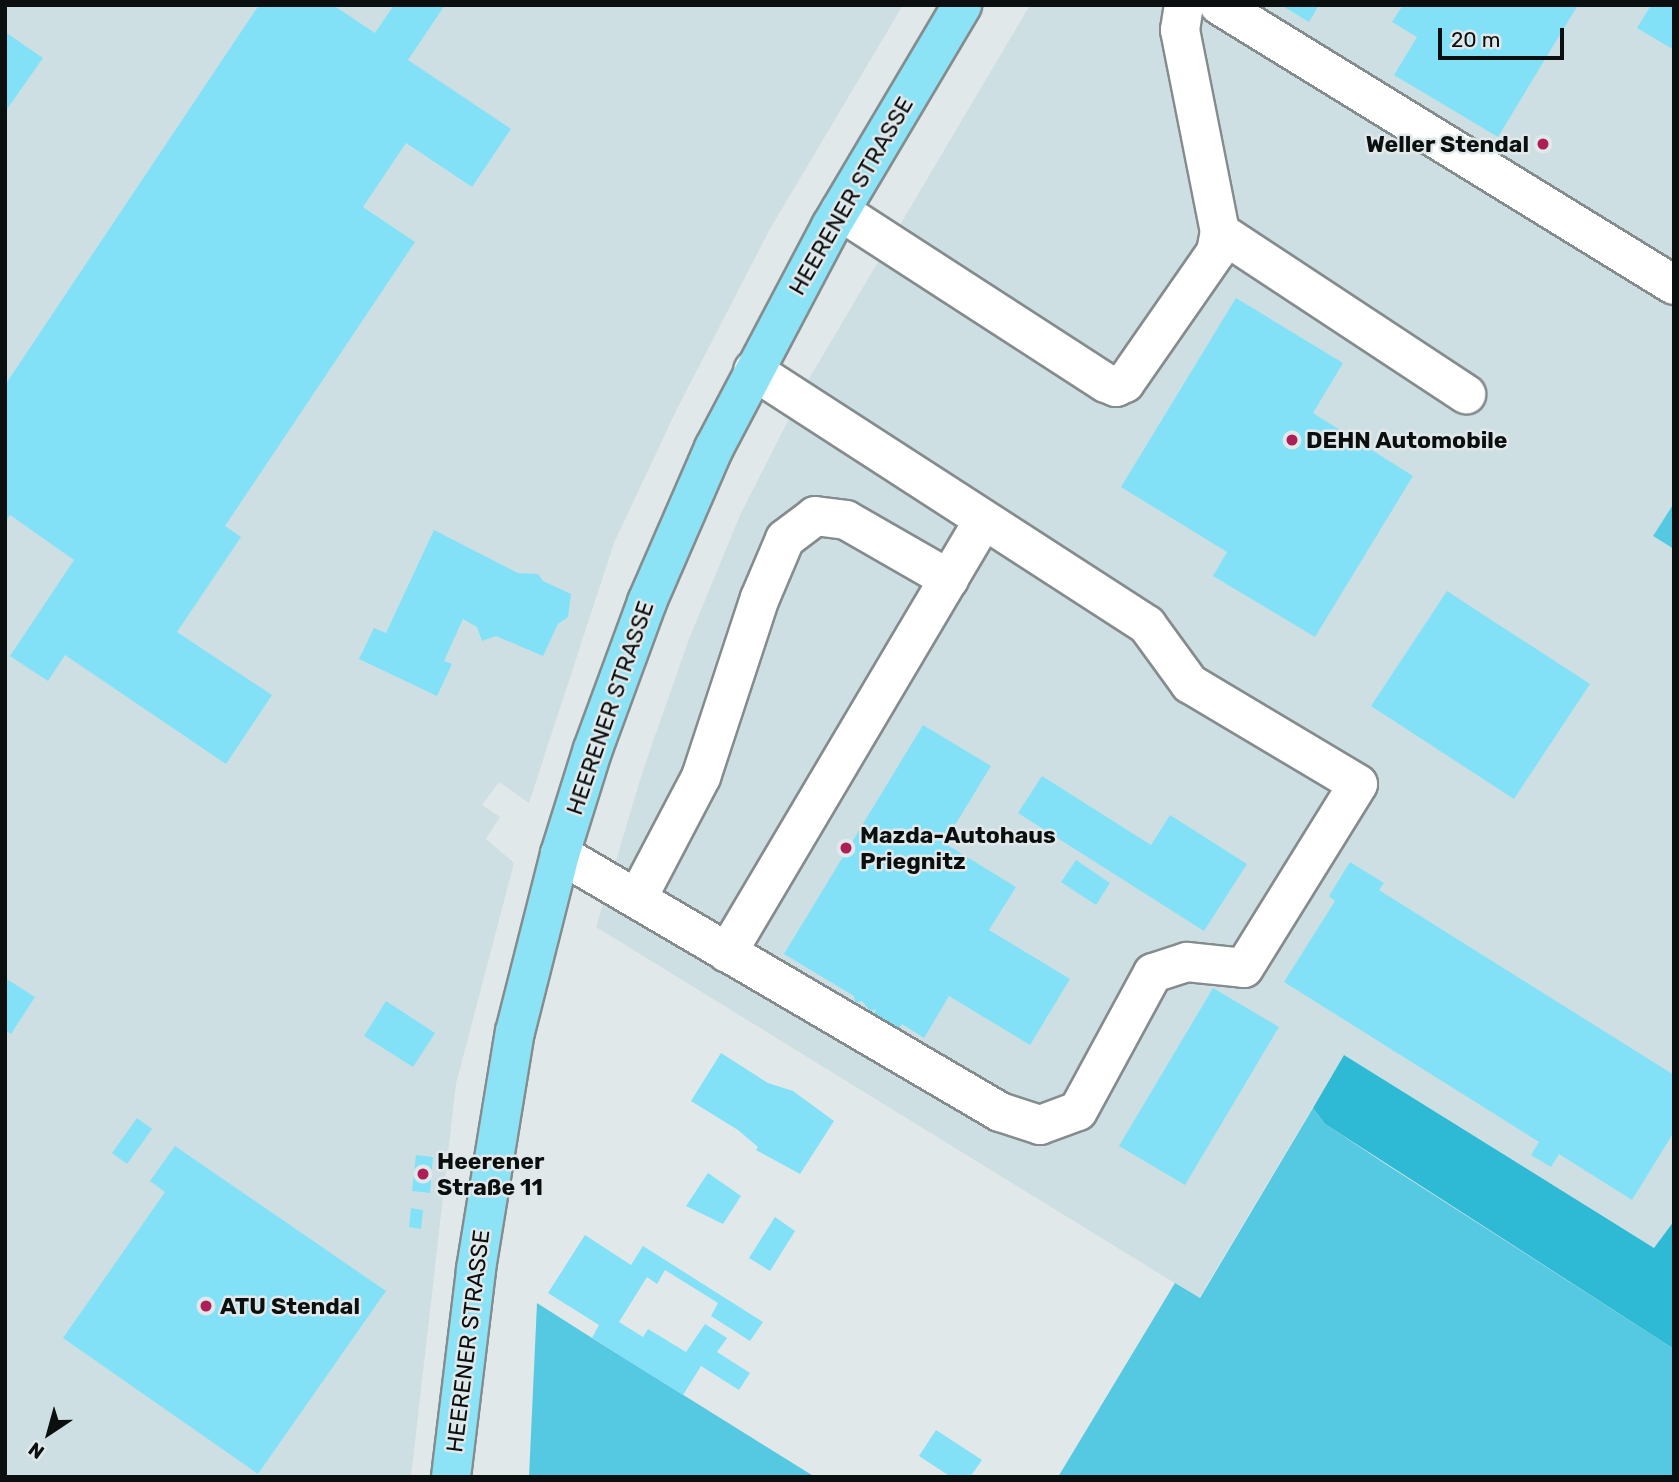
<!DOCTYPE html>
<html>
<head>
<meta charset="utf-8">
<style>
  body { margin:0 }
  #map { position:relative; width:1679px; height:1482px; overflow:hidden; background:#e1e8ea; font-family:Rubik,sans-serif }
  div>[style] { position:absolute }
  .built>* { inset:0; background:#cedfe3 }
  .green>* { inset:0; background:#55c9e2 }
  .forest>* { inset:0; background:#2ebad5 }
  .building>* { inset:0; background:#82e1f7 }
  .roads { filter:drop-shadow(2px 0 #858c8e) drop-shadow(-2px 0 #858c8e) drop-shadow(0 2px #858c8e) drop-shadow(0 -2px #858c8e) }
  .minor>* { height:38px; margin:-19px; padding:0 19px; transform-origin:19px; border-radius:19px; background:#fff }
  .major>* { height:38px; margin:-19px; padding:0 19px; transform-origin:19px; border-radius:19px; background:#8be3f5 }
  .dots>* { width:19px; height:19px; translate:-50% -50%; box-sizing:border-box; border:4px solid #e1e8ea; border-radius:50% }
  span { translate:-50% -50%; white-space:nowrap; text-align:center; line-height:1.15; -webkit-text-stroke:5px #e1e8ea; paint-order:stroke }
  .poi-label { font-size:23px; color:#0c0f0f; font-weight:700 }
  .right { translate:-100% -50%; text-align:right }
  .left { translate:0 -50%; text-align:left }
  .street-label { font-size:23px; color:#0c0f0f }
  .frame { position:absolute; inset:0; border:7px solid #0c0f0f; pointer-events:none }
  .north { position:absolute; left:14px; top:1398px; width:70px; height:70px; -webkit-text-stroke:5px #e1e8ea; paint-order:stroke; rotate:216deg; font-size:19px; font-weight:700; line-height:28px; text-align:center; color:#0c0f0f }
  .north::after { content:''; display:block; margin:auto; width:24px; height:32px; background:#0c0f0f; clip-path:polygon(50% 0,100% 100%,50% 72%,0 100%) }
  .scale { position:absolute; left:1438px; top:28px; width:126px; height:32px; box-sizing:border-box; border:4px solid #0c0f0f; border-top:0; padding-left:9px; font-size:21px; line-height:24px; white-space:nowrap; color:#0c0f0f; -webkit-text-stroke:5px #e1e8ea; paint-order:stroke }
</style>
</head>
<body>
<div id="map">
  <div class="built">
    <i style="clip-path:polygon(5px 5px,903px 5px,770px 229px,676px 411px,614px 543px,529px 803px,499px 782px,482px 805px,500px 817px,486px 839px,514px 863px,456px 1084px,411px 1477px,5px 1477px)"></i>
    <i style="clip-path:polygon(1030px 5px,1674px 5px,1674px 503px,1653px 536px,1674px 549px,1674px 1221px,1654px 1248px,1344px 1055px,1199px 1298px,596px 927px,643px 770px,689px 639px,740px 515px,810px 377px)"></i>
  </div>
  <div class="green">
    <i style="clip-path:polygon(1674px 503px,1674px 549px,1653px 536px)"></i>
    <i style="clip-path:polygon(1313px 1108px,1325px 1124px,1384px 1163px,1674px 1349px,1674px 1477px,1058px 1477px,1175px 1283px,1200px 1298px)"></i>
    <i style="clip-path:polygon(537px 1303px,592px 1338px,815px 1477px,529px 1477px)"></i>
  </div>
  <div class="forest">
    <i style="clip-path:polygon(1344px 1055px,1654px 1248px,1674px 1221px,1674px 1349px,1325px 1124px,1313px 1108px)"></i>
  </div>
  <div class="building">
    <i style="clip-path:polygon(259px 5px,333px 5px,375px 33px,394px 5px,445px 5px,408px 60px,511px 129px,472px 187px,406px 143px,363px 207px,415px 242px,225px 526px,241px 537px,177px 632px,272px 695px,226px 764px,65px 655px,48px 681px,10px 656px,74px 560px,10px 515px,5px 522px,5px 385px)"></i>
    <i style="clip-path:polygon(1281px 5px,1319px 5px,1309px 22px)"></i>
    <i style="clip-path:polygon(1403px 5px,1578px 5px,1498px 137px,1394px 75px,1417px 37px,1392px 22px)"></i>
    <i style="clip-path:polygon(1651px 5px,1674px 5px,1674px 50px,1637px 28px)"></i>
    <i style="clip-path:polygon(5px 32px,43px 58px,5px 112px)"></i>
    <i style="clip-path:polygon(1236px 298px,1343px 363px,1313px 413px,1413px 476px,1315px 637px,1213px 576px,1227px 552px,1121px 487px)"></i>
    <i style="clip-path:polygon(434px 530px,518px 573px,538px 574px,543px 581px,571px 594px,568px 617px,558px 624px,543px 656px,496px 636px,482px 641px,477px 627px,463px 619px,444px 661px,452px 664px,437px 696px,359px 659px,374px 628px,386px 633px)"></i>
    <i style="clip-path:polygon(1447px 591px,1590px 684px,1514px 799px,1371px 706px)"></i>
    <i style="clip-path:polygon(923px 725px,991px 766px,944px 843px,1016px 887px,989px 930px,1070px 979px,1030px 1045px,949px 996px,924px 1038px,902px 1024px,896px 1033px,872px 1019px,876px 1009px,870px 1011px,862px 1001px,855px 1003px,854px 996px,784px 954px)"></i>
    <i style="clip-path:polygon(1042px 776px,1151px 845px,1170px 815px,1247px 864px,1204px 931px,1018px 813px)"></i>
    <i style="clip-path:polygon(1076px 860px,1110px 883px,1096px 905px,1061px 882px)"></i>
    <i style="clip-path:polygon(1350px 862px,1384px 883px,1379px 890px,1674px 1075px,1674px 1132px,1632px 1200px,1559px 1154px,1551px 1167px,1531px 1155px,1539px 1142px,1284px 982px,1335px 901px,1329px 896px)"></i>
    <i style="clip-path:polygon(5px 978px,35px 997px,11px 1034px,5px 1030px)"></i>
    <i style="clip-path:polygon(1213px 988px,1279px 1027px,1185px 1185px,1119px 1146px)"></i>
    <i style="clip-path:polygon(386px 1001px,435px 1033px,413px 1067px,364px 1036px)"></i>
    <i style="clip-path:polygon(721px 1053px,768px 1083px,793px 1091px,834px 1121px,800px 1174px,756px 1150px,758px 1147px,738px 1130px,691px 1101px)"></i>
    <i style="clip-path:polygon(137px 1118px,152px 1129px,127px 1164px,112px 1153px)"></i>
    <i style="clip-path:polygon(175px 1146px,386px 1291px,258px 1474px,63px 1338px,165px 1192px,150px 1181px)"></i>
    <i style="clip-path:polygon(416px 1155px,433px 1157px,430px 1193px,412px 1191px)"></i>
    <i style="clip-path:polygon(708px 1173px,741px 1196px,723px 1224px,686px 1206px)"></i>
    <i style="clip-path:polygon(411px 1208px,423px 1210px,421px 1229px,409px 1227px)"></i>
    <i style="clip-path:polygon(775px 1217px,795px 1231px,770px 1271px,749px 1258px)"></i>
    <i style="clip-path:polygon(585px 1235px,631px 1265px,643px 1246px,763px 1322px,750px 1341px,711px 1316px,718px 1303px,665px 1270px,657px 1284px,647px 1277px,619px 1322px,643px 1337px,648px 1329px,686px 1352px,705px 1324px,727px 1338px,717px 1352px,750px 1373px,739px 1390px,701px 1366px,683px 1395px,592px 1338px,599px 1325px,548px 1293px)"></i>
    <i style="clip-path:polygon(936px 1430px,982px 1460px,970px 1477px,951px 1477px,919px 1456px)"></i>
  </div>
  <div class="roads">
    <div class="minor">
      <i style="left:1219px;top:5px;width:534px;rotate:31.61deg"></i>
      <i style="left:840px;top:211px;width:317px;rotate:32.9deg"></i>
      <i style="left:1106px;top:383px;width:11px;rotate:22deg"></i>
      <i style="left:1116px;top:387px;width:10px;rotate:-24deg"></i>
      <i style="left:1125px;top:383px;width:160px;rotate:-55.2deg"></i>
      <i style="left:1216px;top:252px;width:20px;rotate:-79deg"></i>
      <i style="left:1220px;top:232px;width:206px;rotate:-101.2deg"></i>
      <i style="left:1180px;top:30px;width:25px;rotate:-81deg"></i>
      <i style="left:1220px;top:232px;width:295px;rotate:33.4deg"></i>
      <i style="left:560px;top:854px;width:510px;rotate:30.39deg"></i>
      <i style="left:1000px;top:1112px;width:42px;rotate:18deg"></i>
      <i style="left:1040px;top:1125px;width:40px;rotate:-20.2deg"></i>
      <i style="left:1078px;top:1111px;width:157px;rotate:-61.5deg"></i>
      <i style="left:1153px;top:973px;width:36px;rotate:-18deg"></i>
      <i style="left:1187px;top:962px;width:57px;rotate:6deg"></i>
      <i style="left:1244px;top:968px;width:216px;rotate:-58.2deg"></i>
      <i style="left:1358px;top:784px;width:196px;rotate:-149.2deg"></i>
      <i style="left:1190px;top:684px;width:73px;rotate:-126.1deg"></i>
      <i style="left:1147px;top:625px;width:469px;rotate:-147.1deg"></i>
      <i style="left:638px;top:897px;width:136px;rotate:-62.3deg"></i>
      <i style="left:701px;top:777px;width:188px;rotate:-71.8deg"></i>
      <i style="left:760px;top:598px;width:64px;rotate:-67deg"></i>
      <i style="left:785px;top:539px;width:38px;rotate:-37deg"></i>
      <i style="left:815px;top:516px;width:31px;rotate:7deg"></i>
      <i style="left:846px;top:520px;width:119px;rotate:29.8deg"></i>
      <i style="left:727px;top:953px;width:502px;rotate:-59.35deg"></i>
    </div>
    <div class="major">
      <i style="left:451px;top:1477px;width:209px;rotate:-83.1deg"></i>
      <i style="left:476px;top:1269px;width:240px;rotate:-80.7deg"></i>
      <i style="left:515px;top:1032px;width:184px;rotate:-75.8deg"></i>
      <i style="left:560px;top:854px;width:110px;rotate:-72.6deg"></i>
      <i style="left:593px;top:749px;width:157px;rotate:-69.8deg"></i>
      <i style="left:647px;top:602px;width:168px;rotate:-66.5deg"></i>
      <i style="left:714px;top:448px;width:251px;rotate:-62.2deg"></i>
      <i style="left:831px;top:226px;width:257px;rotate:-59.3deg"></i>
    </div>
  </div>
  <div class="dots">
    <i style="left:1543px;top:144px;background:#ae1e56"></i>
    <i style="left:1292px;top:440px;background:#ae1e56"></i>
    <i style="left:846px;top:848px;background:#ae1e56"></i>
    <i style="left:423px;top:1174px;background:#ae1e56"></i>
    <i style="left:206px;top:1306px;background:#ae1e56"></i>
  </div>
  <div class="poi-label">
    <span class="right" style="left:1529px;top:144px">Weller Stendal</span>
    <span class="left" style="left:1306px;top:440px">DEHN Automobile</span>
    <span class="left" style="left:860px;top:848px">Mazda-Autohaus<br>Priegnitz</span>
    <span class="left" style="left:437px;top:1174px">Heerener<br>Straße 11</span>
    <span class="left" style="left:220px;top:1306px">ATU Stendal</span>
  </div>
  <div class="street-label">
    <span style="left:851px;top:196px;rotate:-60deg">HEERENER STRASSE</span>
    <span style="left:610px;top:708px;rotate:-71deg">HEERENER STRASSE</span>
    <span style="left:468px;top:1341px;rotate:-83deg">HEERENER STRASSE</span>
  </div>
  <div class="frame"></div>
  <div class="north">N</div>
  <div class="scale">20 m</div>
</div>
</body>
</html>
